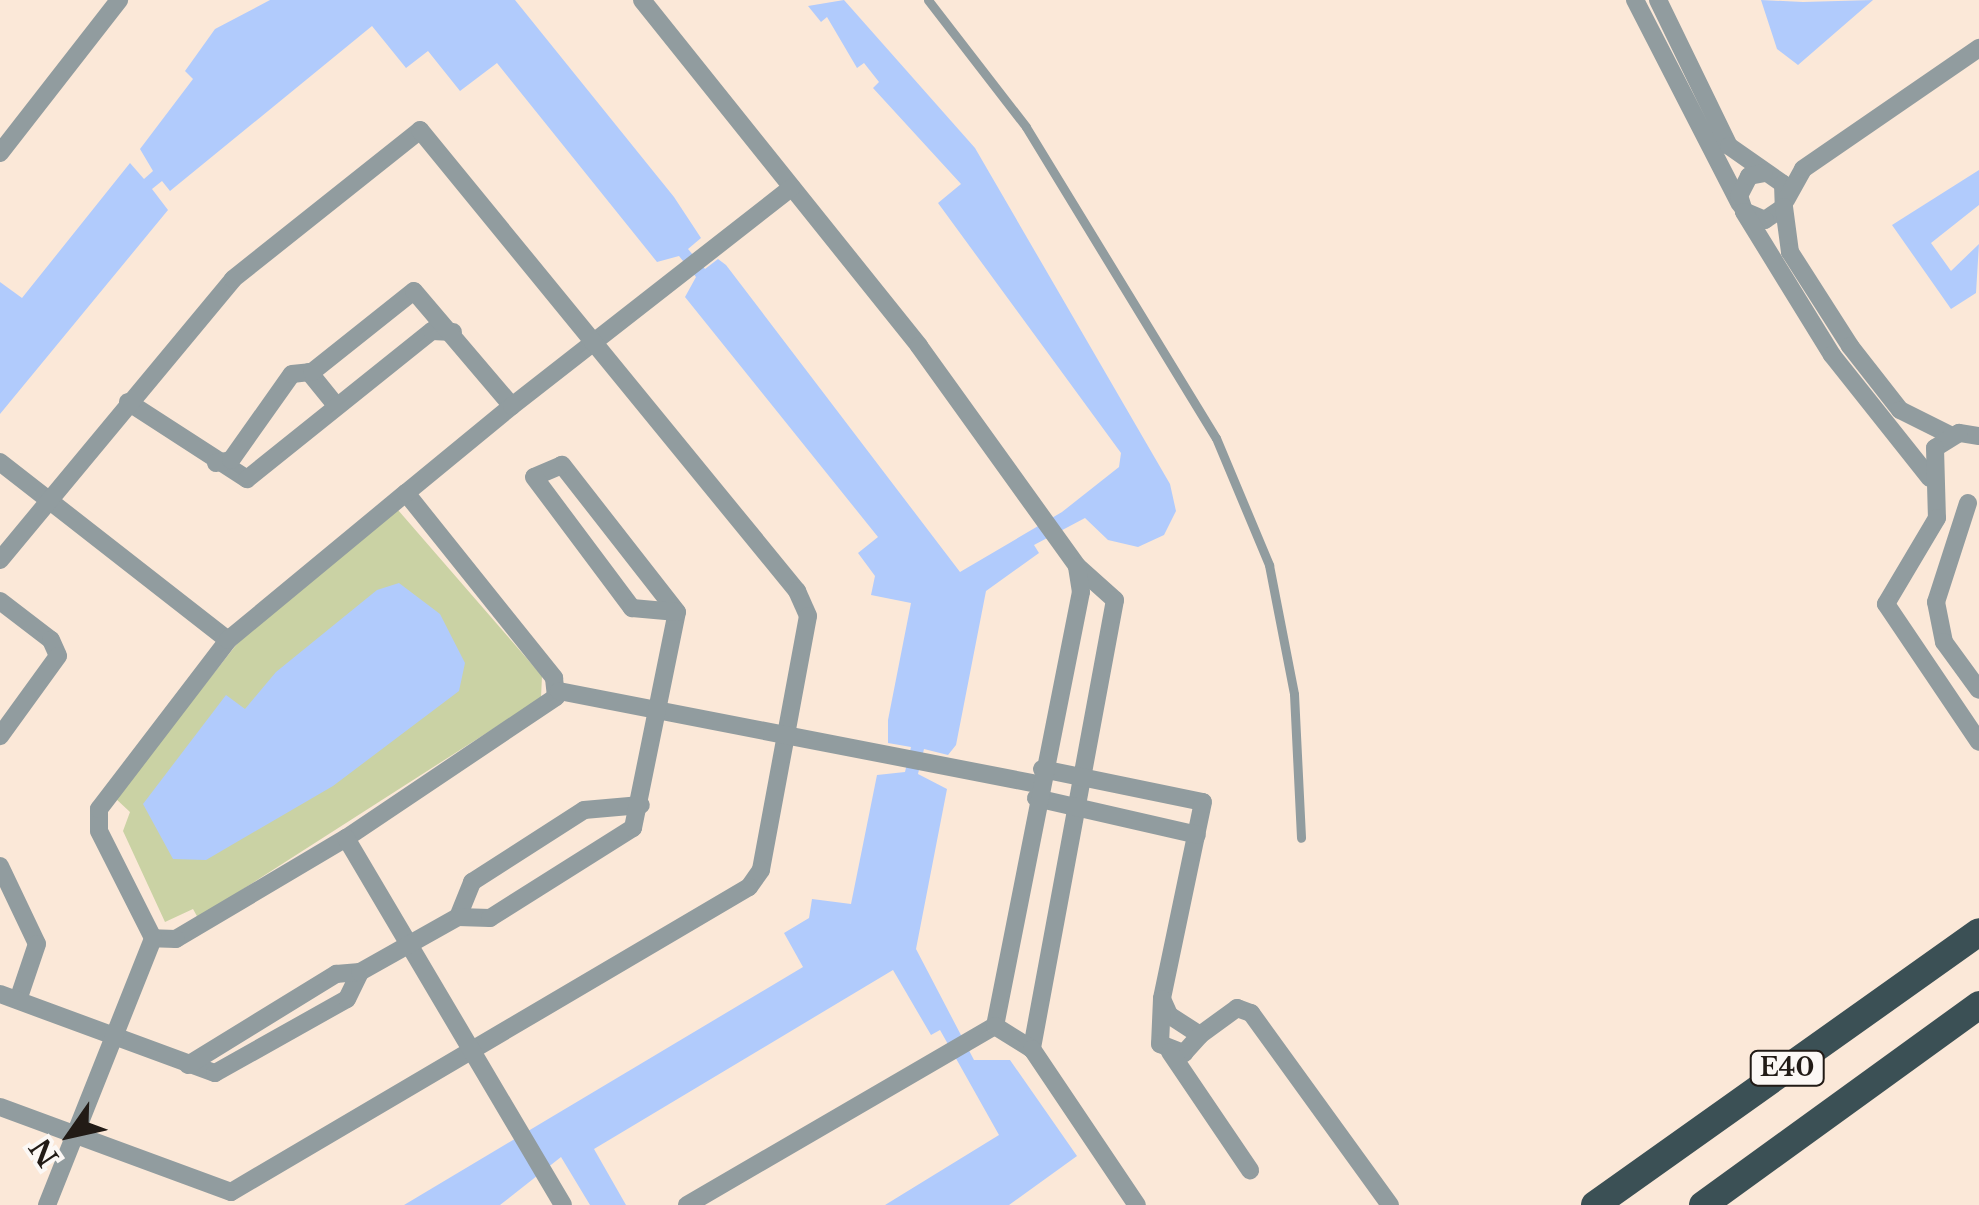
<!DOCTYPE html>
<html>
<head>
<meta charset="utf-8">
<style>
  body { margin:0 }
  #map { position:relative; width:1979px; height:1205px; overflow:hidden; background:#fbe8d8; font-family:"Libre Baskerville",serif }
  div>[style] { position:absolute }
  .green>* { inset:0; background:#cad2a4 }
  .water>* { inset:0; background:#b1cbfc }
  .service>* { height:9px; margin:-4.5px; padding:0 4.5px; transform-origin:4.5px; border-radius:4.5px; background:#919c9f }
  .minor>* { height:18px; margin:-9px; padding:0 9px; transform-origin:9px; border-radius:9px; background:#919c9f }
  .trunk>* { height:28px; margin:-14px; padding:0 14px; transform-origin:14px; border-radius:14px; background:#3b5055 }
  span { translate:-50% -50%; white-space:nowrap; text-align:center; line-height:1.15; -webkit-text-stroke:8px #fcf8f5; paint-order:stroke }
  .shield-label span { padding:2px 8px; background:#fcf8f5; border:2px solid; border-radius:8px; -webkit-text-stroke-width:0 }
  .shield-label { font-size:25px; color:#221b16; font-weight:700 }
  .north { position:absolute; left:20px; top:1085px; width:100px; height:100px; -webkit-text-stroke:8px #fcf8f5; paint-order:stroke; rotate:236deg; font-size:28px; font-weight:700; line-height:40px; text-align:center; color:#221b16 }
  .north::after { content:''; display:block; margin:auto; width:35px; height:45px; background:#221b16; clip-path:polygon(50% 0,100% 100%,50% 72%,0 100%) }
</style>
</head>
<body>
<div id="map">
  <div class="green">
    <i style="clip-path:polygon(398px 510px,542px 676px,541px 698px,198px 918px,193px 909px,165px 922px,123px 831px,130px 812px,115px 798px,248px 630px)"></i>
  </div>
  <div class="water">
    <i style="clip-path:polygon(270px 0,515px 0,674px 197px,701px 238px,688px 249px,705px 269px,718px 259px,726px 265px,960px 572px,1062px 512px,1119px 467px,1121px 453px,938px 203px,961px 184px,873px 88px,879px 82px,864px 63px,857px 68px,827px 17px,821px 22px,808px 6px,844px 0,975px 148px,1170px 484px,1176px 511px,1164px 535px,1138px 547px,1108px 540px,1085px 518px,1034px 545px,1039px 553px,986px 591px,956px 745px,948px 755px,924px 749px,918px 774px,947px 789px,916px 949px,974px 1060px,1010px 1060px,1077px 1156px,1009px 1205px,885px 1205px,999px 1135px,940px 1030px,931px 1035px,893px 970px,594px 1149px,626px 1205px,590px 1205px,561px 1157px,500px 1205px,404px 1205px,803px 967px,784px 933px,809px 918px,812px 899px,851px 904px,877px 775px,905px 772px,911px 747px,888px 743px,888px 720px,911px 603px,871px 595px,875px 576px,858px 553px,878px 537px,685px 297px,696px 277px,679px 256px,657px 262px,497px 63px,460px 91px,428px 51px,406px 68px,372px 26px,170px 191px,162px 181px,152px 189px,168px 210px,0 414px,0 282px,22px 298px,130px 163px,144px 179px,153px 171px,140px 149px,193px 79px,185px 71px,215px 29px)"></i>
    <i style="clip-path:polygon(1761px 0,1803px 2px,1873px 0,1798px 65px,1777px 49px)"></i>
    <i style="clip-path:polygon(1979px 170px,1979px 205px,1931px 243px,1951px 271px,1979px 244px,1976px 293px,1951px 309px,1892px 225px)"></i>
    <i style="clip-path:polygon(399px 583px,440px 614px,465px 663px,459px 691px,333px 786px,206px 860px,173px 859px,143px 804px,226px 695px,245px 709px,276px 672px,377px 590px)"></i>
  </div>
  <div class="service">
    <i style="left:928px;top:0;width:160px;rotate:52.3deg"></i>
    <i style="left:1026px;top:127px;width:364px;rotate:58.6deg"></i>
    <i style="left:1216px;top:438px;width:138px;rotate:67.3deg"></i>
    <i style="left:1269px;top:565px;width:131px;rotate:79deg"></i>
    <i style="left:1294px;top:694px;width:144px;rotate:87.2deg"></i>
  </div>
  <div class="minor">
    <i style="left:642px;top:0;width:443px;rotate:51.3deg"></i>
    <i style="left:919px;top:346px;width:271px;rotate:54.3deg"></i>
    <i style="left:1077px;top:566px;width:51px;rotate:41.8deg"></i>
    <i style="left:1115px;top:600px;width:457px;rotate:100.5deg"></i>
    <i style="left:1635px;top:0;width:229px;rotate:62.8deg"></i>
    <i style="left:1658px;top:0;width:162px;rotate:64.1deg"></i>
    <i style="left:1729px;top:146px;width:66px;rotate:35.1deg"></i>
    <i style="left:1783px;top:184px;width:23px;rotate:88deg"></i>
    <i style="left:1784px;top:207px;width:23px;rotate:146deg"></i>
    <i style="left:1765px;top:220px;width:23px;rotate:-157deg"></i>
    <i style="left:1744px;top:211px;width:16px;rotate:-108deg"></i>
    <i style="left:1739px;top:196px;width:22px;rotate:-63deg"></i>
    <i style="left:1749px;top:176px;width:15px;rotate:-11deg"></i>
    <i style="left:0;top:153px;width:194px;rotate:-52.1deg"></i>
    <i style="left:1786px;top:200px;width:35px;rotate:-61deg"></i>
    <i style="left:1803px;top:169px;width:214px;rotate:-34.5deg"></i>
    <i style="left:1784px;top:207px;width:45px;rotate:82.4deg"></i>
    <i style="left:1790px;top:252px;width:112px;rotate:57.4deg"></i>
    <i style="left:1850px;top:346px;width:81px;rotate:52deg"></i>
    <i style="left:1900px;top:410px;width:56px;rotate:26.6deg"></i>
    <i style="left:1744px;top:212px;width:168px;rotate:58.4deg"></i>
    <i style="left:1832px;top:355px;width:157px;rotate:51.5deg"></i>
    <i style="left:309px;top:372px;width:40px;rotate:51deg"></i>
    <i style="left:128px;top:402px;width:142px;rotate:32.9deg"></i>
    <i style="left:247px;top:479px;width:237px;rotate:-38.7deg"></i>
    <i style="left:432px;top:331px;width:21px;rotate:3deg"></i>
    <i style="left:1979px;top:436px;width:20px;rotate:-171deg"></i>
    <i style="left:1959px;top:433px;width:28px;rotate:148deg"></i>
    <i style="left:1935px;top:448px;width:70px;rotate:88.4deg"></i>
    <i style="left:1937px;top:518px;width:100px;rotate:120.7deg"></i>
    <i style="left:1886px;top:604px;width:166px;rotate:56deg"></i>
    <i style="left:0;top:462px;width:289px;rotate:38deg"></i>
    <i style="left:216px;top:463px;width:15px;rotate:-11deg"></i>
    <i style="left:231px;top:460px;width:105px;rotate:-54.7deg"></i>
    <i style="left:292px;top:374px;width:20px;rotate:-6deg"></i>
    <i style="left:312px;top:372px;width:130px;rotate:-38.5deg"></i>
    <i style="left:414px;top:291px;width:151px;rotate:49.6deg"></i>
    <i style="left:406px;top:493px;width:237px;rotate:51.3deg"></i>
    <i style="left:554px;top:678px;width:19px;rotate:84deg"></i>
    <i style="left:556px;top:697px;width:253px;rotate:146.1deg"></i>
    <i style="left:346px;top:838px;width:198px;rotate:149.3deg"></i>
    <i style="left:176px;top:939px;width:23px;rotate:-178deg"></i>
    <i style="left:153px;top:938px;width:120px;rotate:-116.8deg"></i>
    <i style="left:99px;top:831px;width:22px;rotate:-90deg"></i>
    <i style="left:99px;top:809px;width:213px;rotate:-52.6deg"></i>
    <i style="left:228px;top:640px;width:231px;rotate:-39.6deg"></i>
    <i style="left:406px;top:493px;width:137px;rotate:-39.4deg"></i>
    <i style="left:512px;top:406px;width:355px;rotate:-38deg"></i>
    <i style="left:1968px;top:503px;width:104px;rotate:107.9deg"></i>
    <i style="left:1936px;top:602px;width:41px;rotate:78.7deg"></i>
    <i style="left:1944px;top:642px;width:59px;rotate:53.9deg"></i>
    <i style="left:0;top:560px;width:365px;rotate:-50.3deg"></i>
    <i style="left:233px;top:279px;width:239px;rotate:-38.5deg"></i>
    <i style="left:420px;top:130px;width:596px;rotate:50.72deg"></i>
    <i style="left:797px;top:591px;width:27px;rotate:66deg"></i>
    <i style="left:808px;top:616px;width:258px;rotate:100.5deg"></i>
    <i style="left:761px;top:870px;width:21px;rotate:125deg"></i>
    <i style="left:749px;top:887px;width:601px;rotate:149.51deg"></i>
    <i style="left:231px;top:1192px;width:246px;rotate:-159.8deg"></i>
    <i style="left:0;top:601px;width:64px;rotate:37.4deg"></i>
    <i style="left:51px;top:640px;width:17px;rotate:66deg"></i>
    <i style="left:58px;top:656px;width:99px;rotate:125.9deg"></i>
    <i style="left:559px;top:691px;width:489px;rotate:11deg"></i>
    <i style="left:1042px;top:769px;width:164px;rotate:11.6deg"></i>
    <i style="left:1203px;top:802px;width:201px;rotate:101.8deg"></i>
    <i style="left:1162px;top:999px;width:17px;rotate:66deg"></i>
    <i style="left:1169px;top:1015px;width:37px;rotate:33deg"></i>
    <i style="left:1200px;top:1035px;width:46px;rotate:-36.1deg"></i>
    <i style="left:1237px;top:1008px;width:15px;rotate:20deg"></i>
    <i style="left:1251px;top:1013px;width:237px;rotate:54.1deg"></i>
    <i style="left:1036px;top:798px;width:165px;rotate:12.9deg"></i>
    <i style="left:346px;top:838px;width:426px;rotate:59.4deg"></i>
    <i style="left:0;top:866px;width:86px;rotate:64.6deg"></i>
    <i style="left:37px;top:944px;width:59px;rotate:108.7deg"></i>
    <i style="left:458px;top:917px;width:38px;rotate:-68deg"></i>
    <i style="left:472px;top:882px;width:133px;rotate:-32.7deg"></i>
    <i style="left:584px;top:810px;width:57px;rotate:-5deg"></i>
    <i style="left:0;top:994px;width:229px;rotate:20.2deg"></i>
    <i style="left:215px;top:1073px;width:151px;rotate:-29.3deg"></i>
    <i style="left:347px;top:999px;width:30px;rotate:-64deg"></i>
    <i style="left:1162px;top:999px;width:45px;rotate:92.5deg"></i>
    <i style="left:1160px;top:1044px;width:26px;rotate:21deg"></i>
    <i style="left:1184px;top:1053px;width:24px;rotate:-48deg"></i>
    <i style="left:995px;top:1026px;width:442px;rotate:-78.8deg"></i>
    <i style="left:1081px;top:592px;width:25px;rotate:-99deg"></i>
    <i style="left:1170px;top:1052px;width:143px;rotate:55.9deg"></i>
    <i style="left:188px;top:1065px;width:174px;rotate:-31.6deg"></i>
    <i style="left:336px;top:974px;width:24px;rotate:-5deg"></i>
    <i style="left:360px;top:972px;width:112px;rotate:-29.3deg"></i>
    <i style="left:458px;top:917px;width:32px;rotate:2deg"></i>
    <i style="left:490px;top:918px;width:169px;rotate:-32.2deg"></i>
    <i style="left:633px;top:828px;width:220px;rotate:-78.5deg"></i>
    <i style="left:677px;top:612px;width:187px;rotate:-128deg"></i>
    <i style="left:562px;top:465px;width:30px;rotate:157deg"></i>
    <i style="left:534px;top:477px;width:164px;rotate:53.2deg"></i>
    <i style="left:632px;top:608px;width:45px;rotate:5.1deg"></i>
    <i style="left:47px;top:1205px;width:287px;rotate:-68.3deg"></i>
    <i style="left:687px;top:1205px;width:356px;rotate:-30.2deg"></i>
    <i style="left:995px;top:1026px;width:44px;rotate:31.9deg"></i>
    <i style="left:1032px;top:1049px;width:188px;rotate:56.1deg"></i>
  </div>
  <div class="trunk">
    <i style="left:1595px;top:1205px;width:471px;rotate:-35.4deg"></i>
    <i style="left:1703px;top:1205px;width:341px;rotate:-35.9deg"></i>
  </div>
  <div class="shield-label">
    <span style="left:1787px;top:1068px">E40</span>
  </div>
  <div class="north">N</div>
</div>
</body>
</html>
